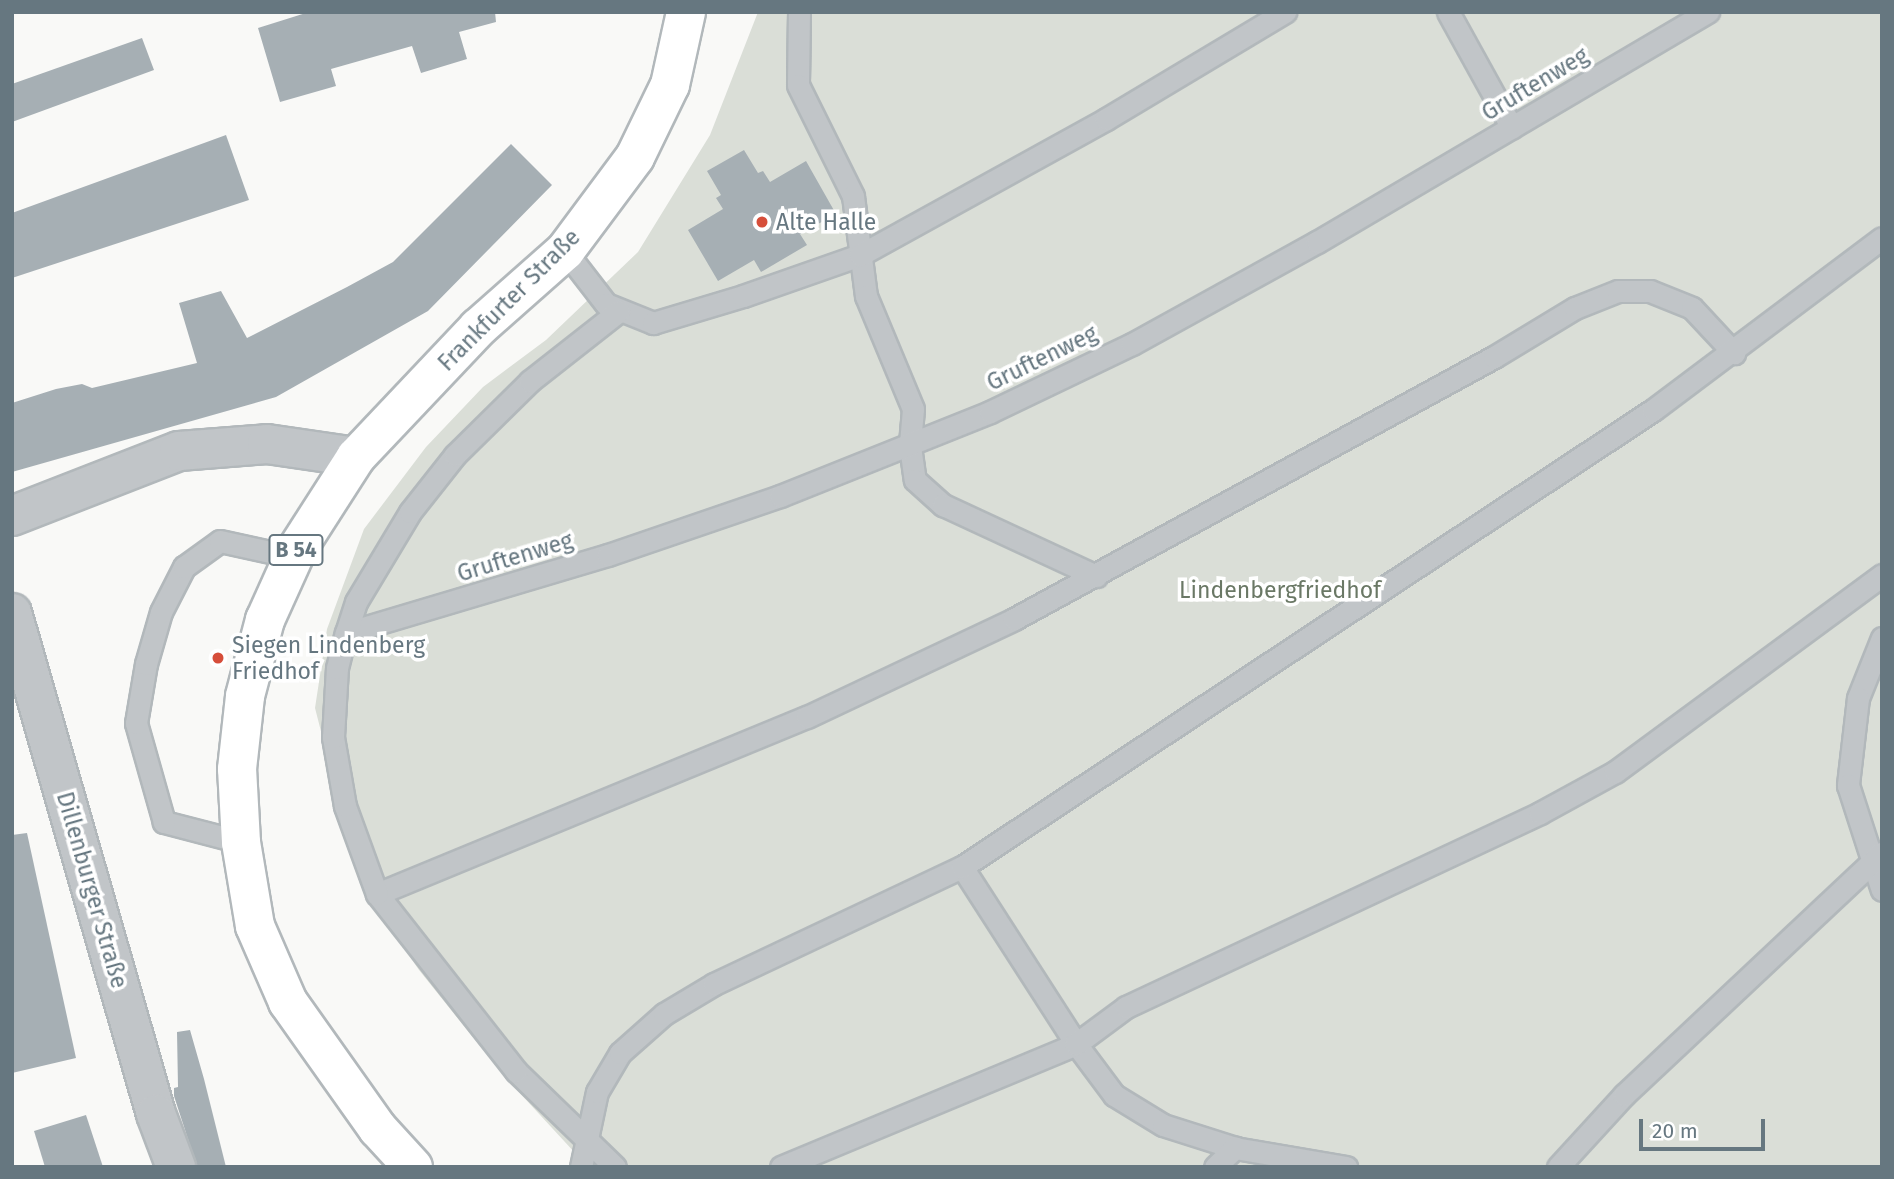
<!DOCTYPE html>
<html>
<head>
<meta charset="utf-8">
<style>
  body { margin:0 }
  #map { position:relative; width:1894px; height:1179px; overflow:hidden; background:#f9f9f7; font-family:"Fira Sans",sans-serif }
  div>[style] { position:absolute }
  .green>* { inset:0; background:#daded7 }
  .building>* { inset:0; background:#a6afb4 }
  .roads { filter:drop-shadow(2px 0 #b2b8bb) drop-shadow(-2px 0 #b2b8bb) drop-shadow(0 2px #b2b8bb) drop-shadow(0 -2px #b2b8bb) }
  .service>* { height:21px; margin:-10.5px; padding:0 10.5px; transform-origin:10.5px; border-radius:10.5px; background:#c1c5c8 }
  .minor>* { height:38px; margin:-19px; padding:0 19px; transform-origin:19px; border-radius:19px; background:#c1c5c8 }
  .primary>* { height:38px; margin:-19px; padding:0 19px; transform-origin:19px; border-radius:19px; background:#fff }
  .dots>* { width:19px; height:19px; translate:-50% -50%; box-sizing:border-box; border:4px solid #fff; border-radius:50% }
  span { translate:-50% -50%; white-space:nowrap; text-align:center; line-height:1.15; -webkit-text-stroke:7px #fff; paint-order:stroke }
  .shield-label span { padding:2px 5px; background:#fff; border:2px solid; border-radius:5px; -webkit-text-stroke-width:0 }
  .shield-label { font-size:21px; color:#667780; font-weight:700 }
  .street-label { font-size:23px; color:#667780 }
  .poi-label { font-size:23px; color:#667780 }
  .left { translate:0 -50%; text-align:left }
  .park-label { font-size:23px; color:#6a7865 }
  .frame { position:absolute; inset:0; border:14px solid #667780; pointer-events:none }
  .scale { position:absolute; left:1639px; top:1119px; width:126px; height:32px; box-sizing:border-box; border:4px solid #667780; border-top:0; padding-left:9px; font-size:21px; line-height:24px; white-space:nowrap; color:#667780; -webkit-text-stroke:5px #fff; paint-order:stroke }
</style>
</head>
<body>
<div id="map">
  <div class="green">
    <i style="clip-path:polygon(758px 12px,1882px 12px,1882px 1167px,588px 1167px,504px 1076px,419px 970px,360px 884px,315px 708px,327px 629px,364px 529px,426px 447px,483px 387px,546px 340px,638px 252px,710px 135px)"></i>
  </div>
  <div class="building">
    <i style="clip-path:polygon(309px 12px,495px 12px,496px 22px,459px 32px,467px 59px,421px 73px,412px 46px,331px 69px,336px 86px,280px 102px,258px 28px)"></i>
    <i style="clip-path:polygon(142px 38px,154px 70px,12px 122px,12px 84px)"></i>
    <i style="clip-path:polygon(226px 135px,249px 200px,12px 278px,12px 213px)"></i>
    <i style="clip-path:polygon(511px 144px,552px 185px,428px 311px,276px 397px,12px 472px,12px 403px,56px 389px,82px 384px,92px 388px,197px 363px,179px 303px,221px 291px,247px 338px,347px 287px,393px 262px)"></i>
    <i style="clip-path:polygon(744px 150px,758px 173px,763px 171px,770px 182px,806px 161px,836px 214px,800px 234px,807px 245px,761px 272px,754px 260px,718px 281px,688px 230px,723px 209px,716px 198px,721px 195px,707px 171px)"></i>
    <i style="clip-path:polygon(27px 833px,76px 1058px,12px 1073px,12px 835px)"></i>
    <i style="clip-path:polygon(190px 1030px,204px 1079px,226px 1167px,197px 1167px,174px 1096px,174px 1088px,178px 1087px,177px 1032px)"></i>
    <i style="clip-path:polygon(86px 1115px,103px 1167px,45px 1167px,34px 1131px)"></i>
  </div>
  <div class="roads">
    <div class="service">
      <i style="left:799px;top:12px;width:73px;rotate:90.8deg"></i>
      <i style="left:798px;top:85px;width:124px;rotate:63.6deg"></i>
      <i style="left:853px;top:196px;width:101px;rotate:82.6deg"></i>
      <i style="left:866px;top:296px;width:122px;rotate:67.4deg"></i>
      <i style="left:913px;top:409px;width:37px;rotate:95deg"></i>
      <i style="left:910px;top:446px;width:34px;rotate:82deg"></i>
      <i style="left:915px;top:480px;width:38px;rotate:42deg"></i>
      <i style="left:943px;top:505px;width:169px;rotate:24.9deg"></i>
      <i style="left:1448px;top:12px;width:132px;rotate:61.1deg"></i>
      <i style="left:565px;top:251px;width:67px;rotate:52.3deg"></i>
      <i style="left:606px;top:304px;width:51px;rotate:22deg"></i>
      <i style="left:653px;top:323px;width:94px;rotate:-16.7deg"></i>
      <i style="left:743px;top:296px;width:124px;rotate:-19.3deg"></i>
      <i style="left:860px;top:255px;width:281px;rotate:-28.9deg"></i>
      <i style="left:1106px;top:119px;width:209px;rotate:-30.9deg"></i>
      <i style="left:346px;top:633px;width:273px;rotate:-16.6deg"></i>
      <i style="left:608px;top:555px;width:182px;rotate:-18.9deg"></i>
      <i style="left:780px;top:496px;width:226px;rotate:-21.8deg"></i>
      <i style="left:990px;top:412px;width:157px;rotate:-25.6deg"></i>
      <i style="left:1132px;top:344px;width:211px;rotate:-28.9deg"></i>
      <i style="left:1317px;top:242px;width:454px;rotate:-30.5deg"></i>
      <i style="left:1882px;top:638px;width:65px;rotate:111.8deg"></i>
      <i style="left:1858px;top:698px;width:88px;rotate:96.6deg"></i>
      <i style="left:1848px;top:785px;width:110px;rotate:72.1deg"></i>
      <i style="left:241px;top:842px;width:80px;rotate:-165.4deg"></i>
      <i style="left:164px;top:822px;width:103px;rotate:-105.8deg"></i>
      <i style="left:136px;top:723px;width:60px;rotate:-80.4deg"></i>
      <i style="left:146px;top:664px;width:54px;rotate:-73.9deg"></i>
      <i style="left:161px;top:612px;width:51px;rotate:-62.9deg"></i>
      <i style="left:184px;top:567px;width:44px;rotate:-35.8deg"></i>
      <i style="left:220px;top:541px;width:56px;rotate:12.3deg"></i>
      <i style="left:275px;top:553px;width:22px;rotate:-10deg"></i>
      <i style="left:962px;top:867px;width:211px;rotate:57.2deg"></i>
      <i style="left:1076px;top:1044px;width:64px;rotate:53.3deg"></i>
      <i style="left:1114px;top:1095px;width:57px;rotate:31.5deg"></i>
      <i style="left:1163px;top:1125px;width:76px;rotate:17.7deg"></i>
      <i style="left:1235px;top:1148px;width:113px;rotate:9.7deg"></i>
      <i style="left:377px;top:894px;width:465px;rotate:-22.4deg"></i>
      <i style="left:807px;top:717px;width:229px;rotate:-25.3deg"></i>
      <i style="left:1014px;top:619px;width:547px;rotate:-28.63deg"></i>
      <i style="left:1494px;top:357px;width:95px;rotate:-31.2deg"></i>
      <i style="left:1575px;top:308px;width:46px;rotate:-21.6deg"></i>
      <i style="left:1618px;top:291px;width:32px"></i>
      <i style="left:1650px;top:291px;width:45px;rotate:22deg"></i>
      <i style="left:1692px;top:308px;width:62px;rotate:47deg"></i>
      <i style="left:581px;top:1167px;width:77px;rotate:-78deg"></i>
      <i style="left:597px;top:1092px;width:45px;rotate:-59.5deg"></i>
      <i style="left:620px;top:1053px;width:59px;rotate:-41.6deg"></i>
      <i style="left:664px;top:1014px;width:58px;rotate:-31deg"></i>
      <i style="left:714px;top:984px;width:274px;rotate:-25.3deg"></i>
      <i style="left:962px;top:867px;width:828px;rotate:-33.48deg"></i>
      <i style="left:1653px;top:410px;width:286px;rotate:-36.9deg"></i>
      <i style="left:615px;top:1167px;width:138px;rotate:-135.9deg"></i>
      <i style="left:516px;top:1071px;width:225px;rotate:-128.1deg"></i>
      <i style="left:377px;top:894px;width:94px;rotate:-110deg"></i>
      <i style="left:345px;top:806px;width:70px;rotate:-99.9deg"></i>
      <i style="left:333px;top:737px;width:69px;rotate:-86.7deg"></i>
      <i style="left:337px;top:668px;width:36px;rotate:-76deg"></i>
      <i style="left:346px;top:633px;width:33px;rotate:-72deg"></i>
      <i style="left:356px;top:602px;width:105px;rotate:-59deg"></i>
      <i style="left:410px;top:512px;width:73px;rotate:-51.7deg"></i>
      <i style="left:455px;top:455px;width:105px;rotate:-44.6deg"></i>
      <i style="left:530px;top:381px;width:113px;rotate:-38.2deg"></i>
      <i style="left:781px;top:1167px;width:320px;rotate:-22.6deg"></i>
      <i style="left:1076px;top:1044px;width:62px;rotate:-36.5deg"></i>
      <i style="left:1126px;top:1007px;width:457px;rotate:-25.1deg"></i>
      <i style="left:1540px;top:813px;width:85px;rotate:-28.7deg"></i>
      <i style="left:1615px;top:772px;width:332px;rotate:-36.4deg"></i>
      <i style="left:1215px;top:1167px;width:28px;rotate:-44deg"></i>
      <i style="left:1558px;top:1167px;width:98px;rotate:-47.5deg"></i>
      <i style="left:1624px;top:1095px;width:354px;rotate:-43.2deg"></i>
    </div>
    <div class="minor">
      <i style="left:12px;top:516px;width:179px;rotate:-21.3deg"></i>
      <i style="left:179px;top:451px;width:88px;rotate:-4.5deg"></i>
      <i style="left:267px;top:444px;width:90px;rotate:8.3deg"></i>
      <i style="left:12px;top:613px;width:521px;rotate:73.96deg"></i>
      <i style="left:156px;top:1114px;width:57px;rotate:69.3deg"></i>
    </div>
    <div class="primary">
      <i style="left:413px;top:1167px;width:52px;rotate:-132.6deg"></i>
      <i style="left:378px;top:1129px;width:156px;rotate:-125.3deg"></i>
      <i style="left:288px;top:1002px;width:83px;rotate:-113.5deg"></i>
      <i style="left:255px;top:926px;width:85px;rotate:-99.5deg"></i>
      <i style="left:241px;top:842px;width:73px;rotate:-93.1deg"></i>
      <i style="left:237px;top:769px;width:73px;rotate:-83.7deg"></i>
      <i style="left:245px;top:696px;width:79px;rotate:-75.3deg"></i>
      <i style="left:265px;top:620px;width:78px;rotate:-65.7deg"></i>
      <i style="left:297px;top:549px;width:109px;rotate:-57.3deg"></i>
      <i style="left:356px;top:457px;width:178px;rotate:-46.6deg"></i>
      <i style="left:478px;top:328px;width:116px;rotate:-41.5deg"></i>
      <i style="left:565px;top:251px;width:117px;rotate:-53.3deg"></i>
      <i style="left:635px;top:157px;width:80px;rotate:-64.1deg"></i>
      <i style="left:670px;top:85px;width:75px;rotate:-77.6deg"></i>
    </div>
  </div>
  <div class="dots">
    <i style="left:762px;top:222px;background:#d64e3a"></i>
    <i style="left:218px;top:658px;background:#d64e3a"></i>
  </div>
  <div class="shield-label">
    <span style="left:296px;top:550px">B 54</span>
  </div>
  <div class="street-label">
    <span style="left:1535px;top:84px;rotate:-31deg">Gruftenweg</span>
    <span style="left:509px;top:300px;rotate:-45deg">Frankfurter Straße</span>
    <span style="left:1042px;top:358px;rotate:-26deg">Gruftenweg</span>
    <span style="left:515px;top:557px;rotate:-17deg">Gruftenweg</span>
    <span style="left:92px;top:890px;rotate:74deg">Dillenburger Straße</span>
  </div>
  <div class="poi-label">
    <span class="left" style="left:776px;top:222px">Alte Halle</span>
    <span class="left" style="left:232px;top:658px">Siegen Lindenberg<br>Friedhof</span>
  </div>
  <div class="park-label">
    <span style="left:1280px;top:590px">Lindenbergfriedhof</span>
  </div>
  <div class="frame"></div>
  <div class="scale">20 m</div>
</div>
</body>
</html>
